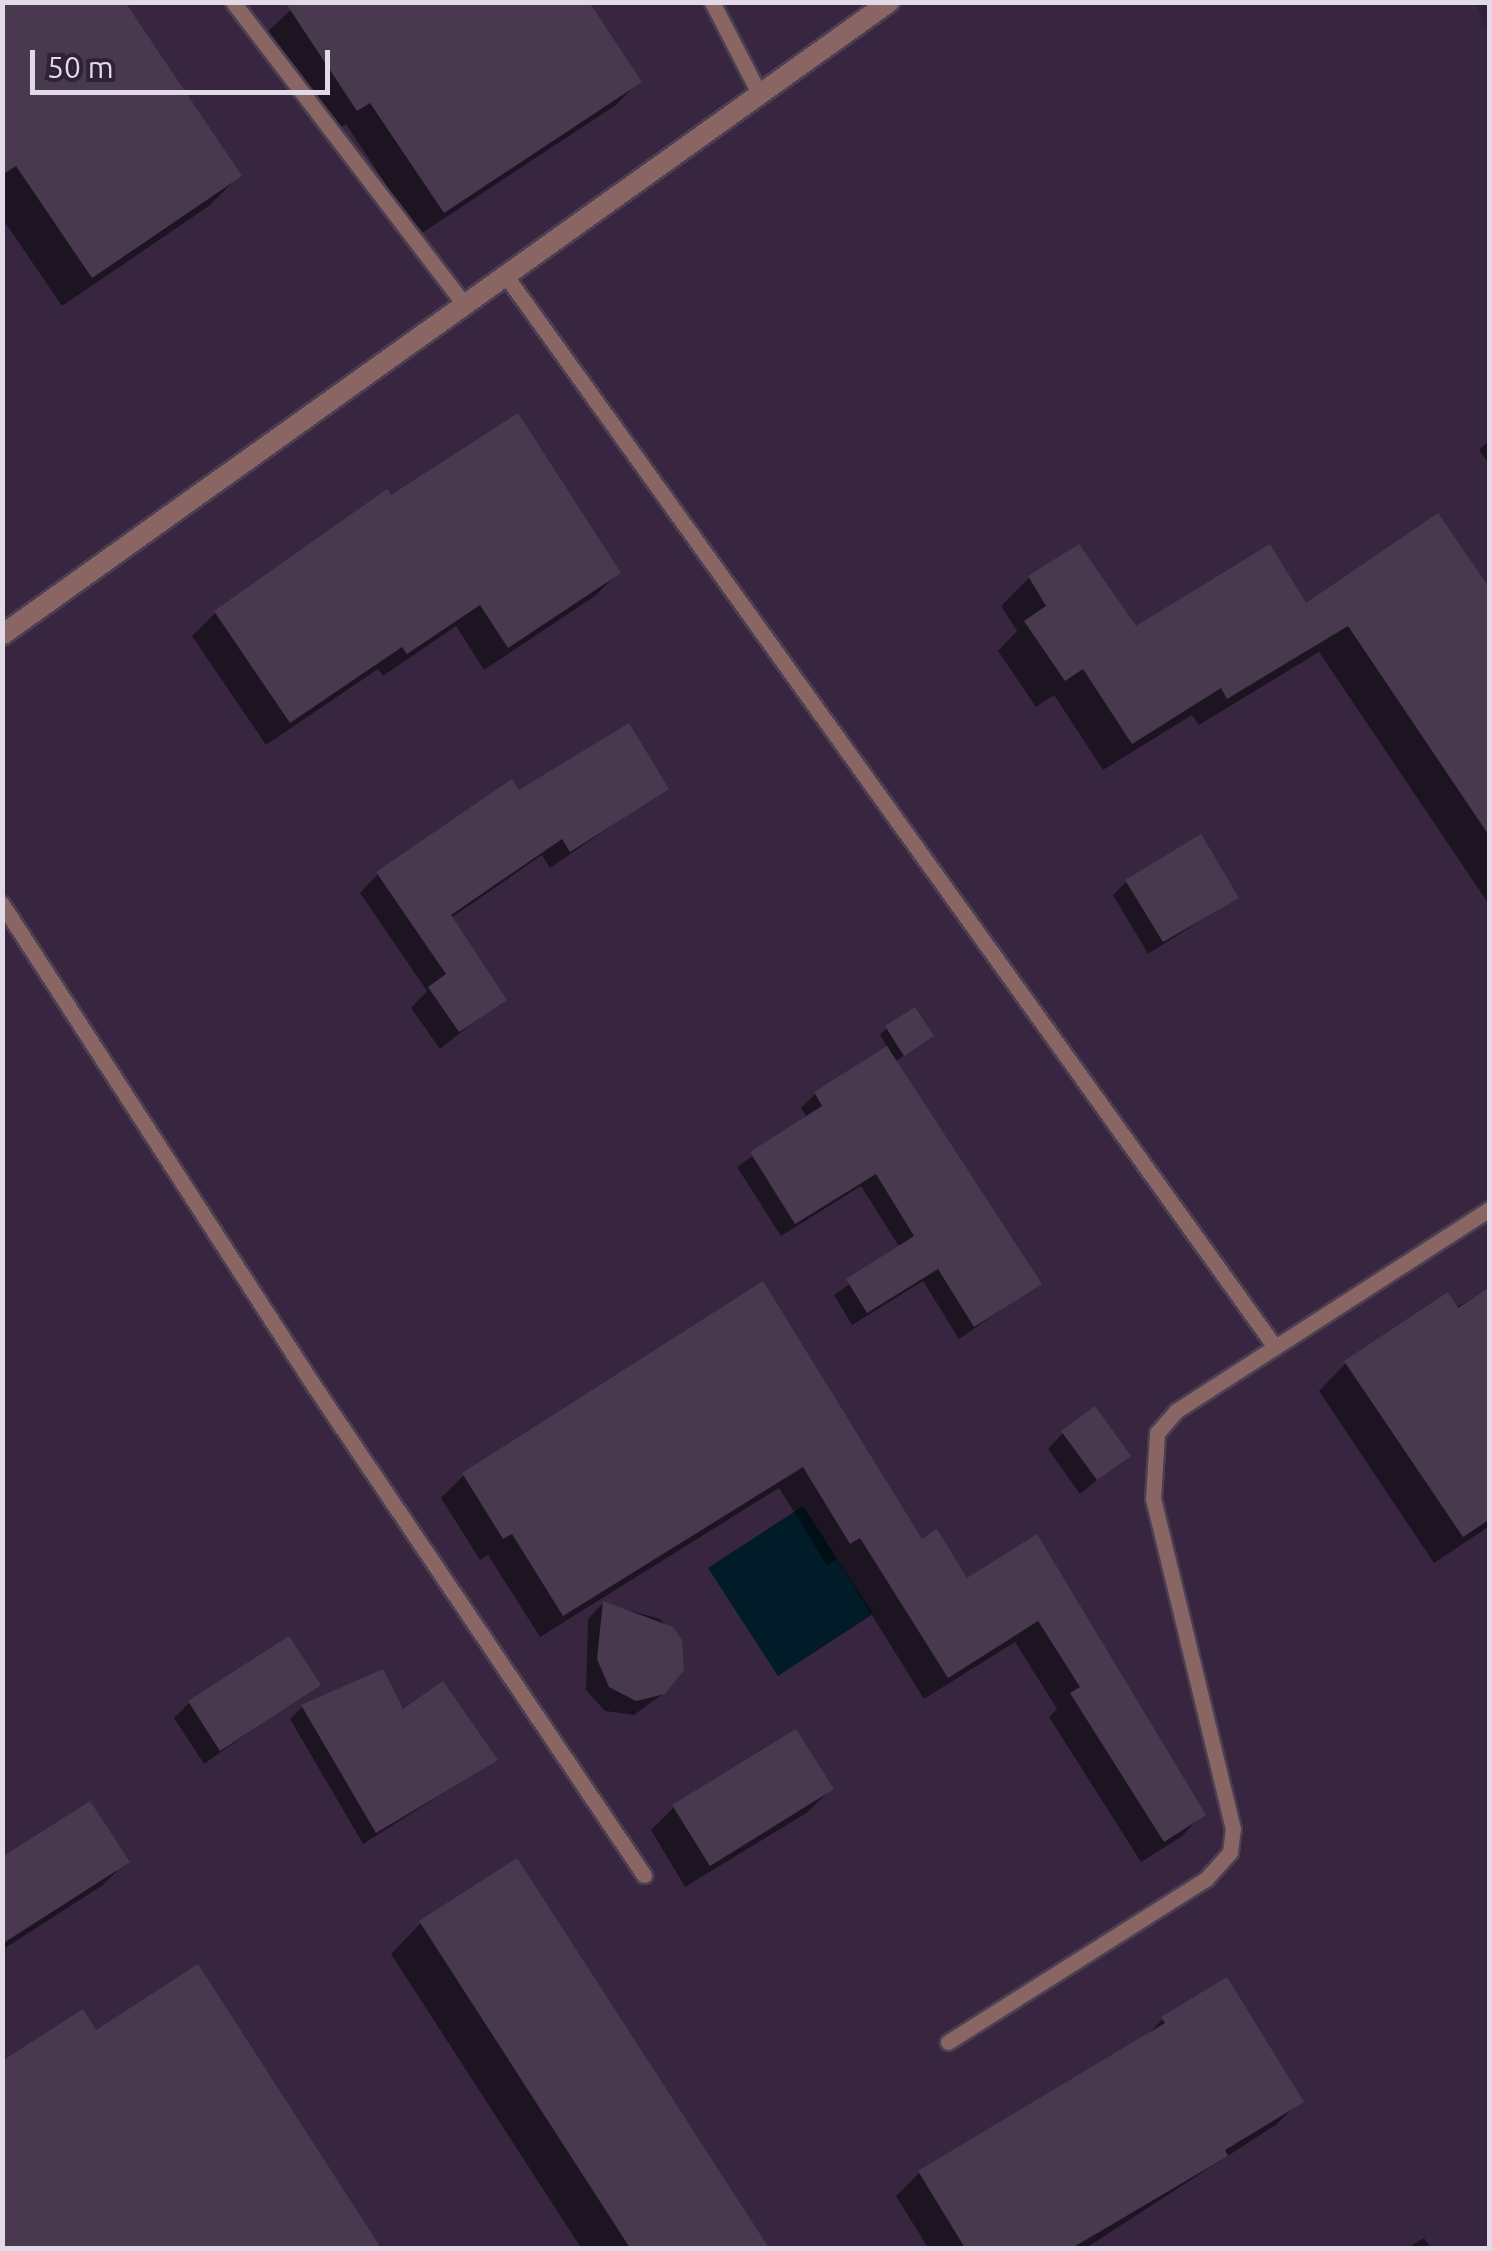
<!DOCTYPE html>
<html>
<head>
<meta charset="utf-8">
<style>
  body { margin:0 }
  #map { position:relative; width:1492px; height:2251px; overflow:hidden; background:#2f2136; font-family:Ubuntu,sans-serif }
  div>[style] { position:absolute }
  .built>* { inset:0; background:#382641 }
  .water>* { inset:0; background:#011b28 }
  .shadow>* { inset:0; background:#0007 }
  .building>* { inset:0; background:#48394f }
  .roads { filter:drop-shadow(2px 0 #4c3f52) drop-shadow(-2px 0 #4c3f52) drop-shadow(0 2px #4c3f52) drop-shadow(0 -2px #4c3f52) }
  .service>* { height:15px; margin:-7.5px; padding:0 7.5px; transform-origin:7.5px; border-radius:7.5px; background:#896663 }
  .tertiary>* { height:20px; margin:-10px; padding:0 10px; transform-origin:10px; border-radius:10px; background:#896663 }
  span { translate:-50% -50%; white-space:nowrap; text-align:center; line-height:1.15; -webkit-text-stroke:8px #2f2136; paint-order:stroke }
  .frame { position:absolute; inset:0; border:5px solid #e2dae7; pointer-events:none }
  .scale { position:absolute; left:30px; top:50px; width:300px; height:45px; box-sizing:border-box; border:5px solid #e2dae7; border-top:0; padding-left:12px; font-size:30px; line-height:35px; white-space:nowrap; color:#e2dae7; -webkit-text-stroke:8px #2f2136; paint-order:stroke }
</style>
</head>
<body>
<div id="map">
  <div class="built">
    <i style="clip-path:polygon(3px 3px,1476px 3px,1490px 39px,1489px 2248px,3px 2248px)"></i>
  </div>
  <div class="water">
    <i style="clip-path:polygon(803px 1506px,873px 1614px,778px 1676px,708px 1568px)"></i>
  </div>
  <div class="shadow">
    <i style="clip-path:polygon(2px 2px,239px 176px,209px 206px,62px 306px,2px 218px)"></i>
    <i style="clip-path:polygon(295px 6px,639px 81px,616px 105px,419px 235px,346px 124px,333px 132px,266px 33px)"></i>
    <i style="clip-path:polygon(1490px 440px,1490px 465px,1479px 450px)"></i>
    <i style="clip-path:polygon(390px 498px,618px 573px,595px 596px,484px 670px,456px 626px,383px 676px,378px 669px,266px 745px,192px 636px,215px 613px)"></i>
    <i style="clip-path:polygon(1029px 578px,1135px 629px,1305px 607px,1490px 594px,1490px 906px,1319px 652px,1199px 725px,1192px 715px,1103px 770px,1054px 695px,1036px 707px,998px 651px,1017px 631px,1001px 606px)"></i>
    <i style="clip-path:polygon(665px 789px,550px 868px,542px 855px,451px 918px,503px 999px,440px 1049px,411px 1008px,427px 991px,360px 893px,378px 874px,518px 793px)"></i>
    <i style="clip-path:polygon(1126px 882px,1236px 898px,1148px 954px,1113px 895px)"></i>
    <i style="clip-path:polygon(887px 1028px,930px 1036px,895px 1062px,1039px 1284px,959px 1339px,923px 1281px,852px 1325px,834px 1295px,900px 1248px,861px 1186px,781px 1236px,737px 1167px,807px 1118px,801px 1108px,815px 1094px,888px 1048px,880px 1035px)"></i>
    <i style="clip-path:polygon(762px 1285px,922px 1542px,967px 1582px,1036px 1537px,1203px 1814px,1181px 1837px,1141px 1862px,1049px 1717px,1057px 1709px,1015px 1642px,924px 1699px,837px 1559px,827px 1565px,779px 1488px,540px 1637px,488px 1555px,480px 1560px,441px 1498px,464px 1475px)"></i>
    <i style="clip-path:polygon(1490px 1290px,1490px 1526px,1434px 1563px,1319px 1391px,1346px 1363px)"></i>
    <i style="clip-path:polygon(1063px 1433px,1128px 1455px,1080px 1494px,1048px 1449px)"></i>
    <i style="clip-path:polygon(603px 1603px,660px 1619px,679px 1641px,664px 1693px,634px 1715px,605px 1711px,586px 1690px,588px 1619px)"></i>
    <i style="clip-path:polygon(318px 1684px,204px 1764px,174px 1718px,189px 1703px)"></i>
    <i style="clip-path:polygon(302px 1707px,402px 1713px,495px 1760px,363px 1844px,290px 1719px)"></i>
    <i style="clip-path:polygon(831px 1789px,808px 1812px,685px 1887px,651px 1830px,674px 1807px)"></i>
    <i style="clip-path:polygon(2px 1860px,126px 1862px,103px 1885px,2px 1950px)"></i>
    <i style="clip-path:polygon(516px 1861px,766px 2248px,581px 2248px,391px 1954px,421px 1923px)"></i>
    <i style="clip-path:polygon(197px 1967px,378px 2248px,2px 2248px,2px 2064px,96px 2033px)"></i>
    <i style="clip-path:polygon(1163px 2019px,1300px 2101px,1277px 2124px,1086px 2248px,928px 2248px,896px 2196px,919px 2173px,1142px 2040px)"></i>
    <i style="clip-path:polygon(1424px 2238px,1431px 2248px,1407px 2248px)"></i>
  </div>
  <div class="building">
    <i style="clip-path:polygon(2px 2px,125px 2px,242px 176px,92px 278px,16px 166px,2px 175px)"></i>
    <i style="clip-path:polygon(285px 2px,589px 2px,642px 82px,444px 213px,370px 103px,357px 111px)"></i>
    <i style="clip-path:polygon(518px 413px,621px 573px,508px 648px,480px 605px,407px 654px,402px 647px,290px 723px,214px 611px,387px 489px,391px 495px)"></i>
    <i style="clip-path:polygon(1438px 513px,1490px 589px,1490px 837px,1348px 626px,1227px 699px,1221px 688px,1132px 744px,1083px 669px,1065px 681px,1024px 621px,1046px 606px,1028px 576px,1079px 544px,1136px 626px,1270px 544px,1306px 603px)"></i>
    <i style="clip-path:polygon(629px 723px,669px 789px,570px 852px,562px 839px,451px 915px,507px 1000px,459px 1032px,428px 987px,446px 974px,376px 872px,512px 779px,519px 790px)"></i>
    <i style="clip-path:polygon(1201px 834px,1239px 898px,1163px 942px,1125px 880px)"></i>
    <i style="clip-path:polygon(915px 1007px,934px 1036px,904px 1056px,885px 1026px)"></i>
    <i style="clip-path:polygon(887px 1046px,1042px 1284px,974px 1327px,938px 1269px,867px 1313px,846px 1279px,914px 1236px,876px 1174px,795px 1224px,750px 1152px,822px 1106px,814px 1092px)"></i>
    <i style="clip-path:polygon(763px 1281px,922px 1539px,937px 1529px,967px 1578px,1037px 1534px,1206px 1815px,1164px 1842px,1070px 1693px,1080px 1687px,1038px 1621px,948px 1678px,860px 1538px,850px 1544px,803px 1467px,563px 1616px,512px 1534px,503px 1539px,462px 1473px)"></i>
    <i style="clip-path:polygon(1490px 1287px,1490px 1519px,1463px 1537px,1344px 1361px,1448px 1292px,1458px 1308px)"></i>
    <i style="clip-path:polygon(1095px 1406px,1131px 1456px,1097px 1480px,1061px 1431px)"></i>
    <i style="clip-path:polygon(603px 1601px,673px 1627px,682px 1640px,684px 1670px,665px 1694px,636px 1701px,609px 1687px,597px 1659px)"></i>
    <i style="clip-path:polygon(289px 1636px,321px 1685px,220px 1751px,188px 1701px)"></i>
    <i style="clip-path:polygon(383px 1669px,403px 1709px,443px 1681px,498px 1760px,376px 1833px,301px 1705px)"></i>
    <i style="clip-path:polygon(796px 1729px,834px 1789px,710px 1866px,672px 1805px)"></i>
    <i style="clip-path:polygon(90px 1801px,130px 1862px,2px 1944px,2px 1857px)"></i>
    <i style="clip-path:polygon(517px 1858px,769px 2248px,630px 2248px,419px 1921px)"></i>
    <i style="clip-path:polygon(198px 1964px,381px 2248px,2px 2248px,2px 2061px,83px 2009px,96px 2030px)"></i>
    <i style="clip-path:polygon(1227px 1977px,1304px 2102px,1225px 2150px,1228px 2156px,1072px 2248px,965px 2248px,918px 2171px,1165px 2023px,1161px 2017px)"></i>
  </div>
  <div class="roads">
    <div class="service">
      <i style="left:233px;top:2px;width:382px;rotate:52.6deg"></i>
      <i style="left:712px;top:2px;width:105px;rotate:62.7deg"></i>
      <i style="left:506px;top:276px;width:1318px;rotate:54.32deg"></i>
      <i style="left:2px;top:904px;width:574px;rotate:57.08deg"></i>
      <i style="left:314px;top:1386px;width:590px;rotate:55.99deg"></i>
      <i style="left:948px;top:2042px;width:305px;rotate:-32.3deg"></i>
      <i style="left:1206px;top:1879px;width:36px;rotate:-48deg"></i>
      <i style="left:1230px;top:1852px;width:23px;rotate:-83deg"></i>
      <i style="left:1233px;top:1829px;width:340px;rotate:-103.6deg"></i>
      <i style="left:1153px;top:1499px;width:66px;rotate:-86.5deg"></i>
      <i style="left:1157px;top:1433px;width:29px;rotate:-49deg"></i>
      <i style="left:1176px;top:1411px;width:373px;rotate:-32.8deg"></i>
    </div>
    <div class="tertiary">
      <i style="left:2px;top:635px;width:1090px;rotate:-35.51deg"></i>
    </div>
  </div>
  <div class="frame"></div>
  <div class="scale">50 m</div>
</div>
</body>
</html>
